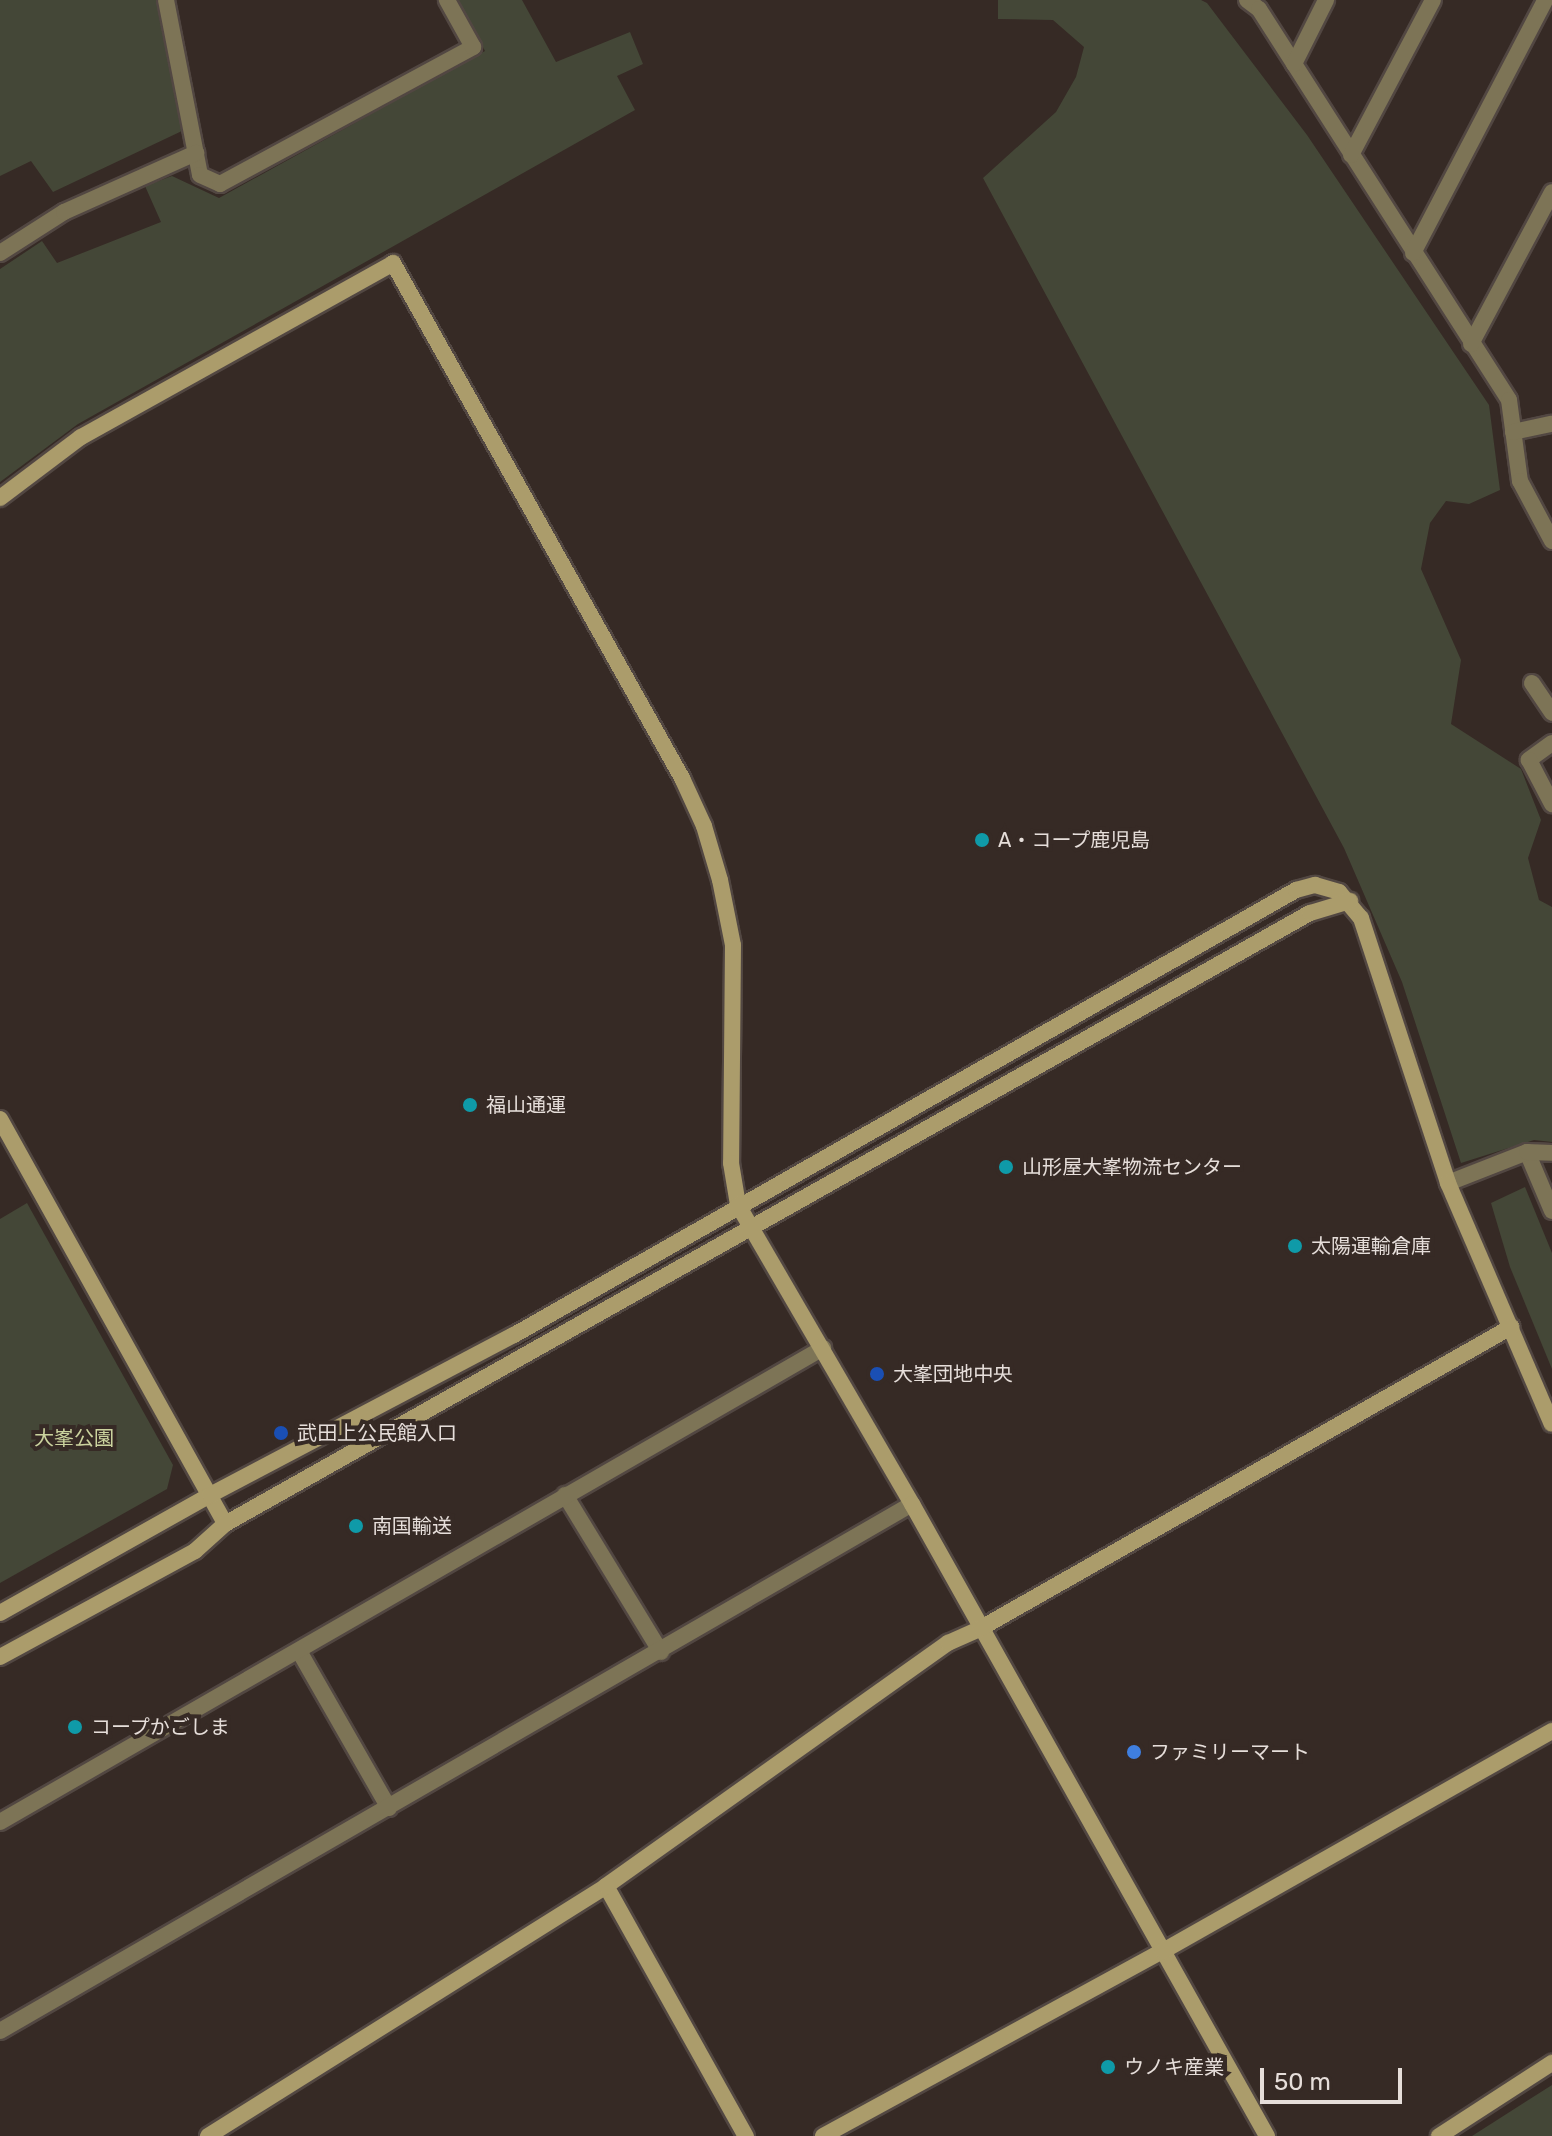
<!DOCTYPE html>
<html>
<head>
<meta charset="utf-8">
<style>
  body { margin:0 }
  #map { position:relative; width:1552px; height:2136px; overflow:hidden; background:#362a25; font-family:Rubik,"Noto Sans JP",sans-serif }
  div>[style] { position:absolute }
  .green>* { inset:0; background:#444737 }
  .roads { filter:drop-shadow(2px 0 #524742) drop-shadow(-2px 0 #524742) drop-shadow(0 2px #524742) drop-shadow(0 -2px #524742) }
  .street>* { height:16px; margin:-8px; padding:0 8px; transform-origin:8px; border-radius:8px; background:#7d7456 }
  .secondary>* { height:16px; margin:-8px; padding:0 8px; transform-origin:8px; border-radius:8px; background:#ab9c6b }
  .dots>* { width:22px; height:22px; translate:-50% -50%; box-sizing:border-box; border:4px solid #362a25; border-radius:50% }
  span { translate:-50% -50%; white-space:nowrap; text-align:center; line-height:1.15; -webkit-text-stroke:8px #362a25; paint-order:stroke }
  .poi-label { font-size:20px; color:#e6deda }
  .left { translate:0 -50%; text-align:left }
  .park-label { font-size:20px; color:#cbd39e }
  .scale { position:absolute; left:1260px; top:2068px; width:142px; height:36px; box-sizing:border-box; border:4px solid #e6deda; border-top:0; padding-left:10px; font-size:24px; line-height:28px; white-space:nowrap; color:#e6deda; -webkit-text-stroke:6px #362a25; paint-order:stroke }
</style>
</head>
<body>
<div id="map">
  <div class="green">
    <i style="clip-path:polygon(0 0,158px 0,184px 130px,53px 192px,31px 161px,0 176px)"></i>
    <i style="clip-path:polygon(458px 0,522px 0,556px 62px,630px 32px,643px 64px,617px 76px,635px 110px,78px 424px,0 482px,0 269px,42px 241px,57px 263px,161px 222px,145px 186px,172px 176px,219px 198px,485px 51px)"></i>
    <i style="clip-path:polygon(998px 0,1201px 0,1207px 3px,1307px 135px,1489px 405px,1500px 490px,1469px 504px,1446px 501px,1430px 523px,1421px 569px,1461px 660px,1451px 724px,1521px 769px,1541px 820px,1528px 858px,1539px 900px,1552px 907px,1552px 1142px,1534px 1140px,1461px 1163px,1402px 982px,1344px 848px,983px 178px,1056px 112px,1076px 77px,1084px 47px,1053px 20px,998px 19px)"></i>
    <i style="clip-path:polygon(1525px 1187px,1552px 1253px,1552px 1369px,1510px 1267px,1491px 1203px)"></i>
    <i style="clip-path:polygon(27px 1203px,173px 1465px,167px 1489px,0 1583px,0 1219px)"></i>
    <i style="clip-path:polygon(1552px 2085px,1552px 2136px,1472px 2136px)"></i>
  </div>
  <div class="roads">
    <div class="street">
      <i style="left:166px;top:0;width:178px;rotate:79deg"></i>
      <i style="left:200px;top:175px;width:22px;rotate:24deg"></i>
      <i style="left:220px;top:184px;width:288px;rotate:-28.4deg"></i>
      <i style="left:473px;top:47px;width:54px;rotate:-119deg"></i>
      <i style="left:1247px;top:0;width:15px;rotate:37deg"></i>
      <i style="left:1259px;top:9px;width:464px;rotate:57.4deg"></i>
      <i style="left:1509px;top:400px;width:82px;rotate:82.3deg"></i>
      <i style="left:1520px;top:481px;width:68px;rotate:61.9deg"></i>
      <i style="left:1294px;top:64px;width:72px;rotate:-63.4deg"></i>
      <i style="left:1351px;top:155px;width:175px;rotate:-62.1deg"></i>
      <i style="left:0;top:253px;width:76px;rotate:-32.6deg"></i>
      <i style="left:64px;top:212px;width:145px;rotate:-24.1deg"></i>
      <i style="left:1413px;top:253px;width:285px;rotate:-62.4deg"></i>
      <i style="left:1471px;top:344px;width:172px;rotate:-61.9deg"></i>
      <i style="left:1513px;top:432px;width:40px;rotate:-12deg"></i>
      <i style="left:1532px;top:683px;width:36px;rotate:56deg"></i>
      <i style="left:1552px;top:743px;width:29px;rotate:144deg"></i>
      <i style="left:1529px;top:760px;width:50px;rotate:62.4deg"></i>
      <i style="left:1527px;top:1152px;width:64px;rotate:67deg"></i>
      <i style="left:1448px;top:1183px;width:85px;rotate:-21.4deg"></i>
      <i style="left:1527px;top:1152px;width:25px;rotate:2deg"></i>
      <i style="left:565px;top:1495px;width:184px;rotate:58.6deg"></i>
      <i style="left:299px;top:1651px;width:181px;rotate:60.2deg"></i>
      <i style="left:0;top:1822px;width:950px;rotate:-29.94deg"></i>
      <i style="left:0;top:2031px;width:1053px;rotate:-30.02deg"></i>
    </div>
    <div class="secondary">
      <i style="left:0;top:498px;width:101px;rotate:-37deg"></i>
      <i style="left:81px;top:437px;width:357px;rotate:-29.1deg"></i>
      <i style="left:393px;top:263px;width:591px;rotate:60.7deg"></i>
      <i style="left:682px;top:778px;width:53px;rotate:65.4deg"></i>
      <i style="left:704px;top:826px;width:56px;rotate:73.5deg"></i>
      <i style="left:720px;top:880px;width:66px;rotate:78.7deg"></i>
      <i style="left:733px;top:945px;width:218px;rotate:90.5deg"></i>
      <i style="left:731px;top:1163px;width:43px;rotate:80.5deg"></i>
      <i style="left:738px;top:1205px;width:346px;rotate:59.8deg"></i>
      <i style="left:912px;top:1504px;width:725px;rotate:60.68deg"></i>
      <i style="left:0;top:1119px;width:463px;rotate:60.9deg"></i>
      <i style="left:0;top:1613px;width:241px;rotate:-29.3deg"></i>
      <i style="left:210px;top:1495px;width:344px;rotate:-27.8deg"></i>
      <i style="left:514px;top:1335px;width:900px;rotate:-29.64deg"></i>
      <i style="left:1296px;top:890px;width:20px;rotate:-15deg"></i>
      <i style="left:1315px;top:885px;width:25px;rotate:16deg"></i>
      <i style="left:1339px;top:892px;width:34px;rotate:50deg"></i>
      <i style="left:1361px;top:918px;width:279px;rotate:71.8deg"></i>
      <i style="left:1448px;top:1183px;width:262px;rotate:66.7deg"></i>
      <i style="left:0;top:1657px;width:222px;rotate:-28.5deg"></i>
      <i style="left:195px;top:1551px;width:40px;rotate:-42deg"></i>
      <i style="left:225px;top:1524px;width:1245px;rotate:-29.39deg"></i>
      <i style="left:1310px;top:913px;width:42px;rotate:-16.7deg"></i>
      <i style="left:606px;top:1886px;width:287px;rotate:60.8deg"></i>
      <i style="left:208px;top:2136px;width:470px;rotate:-32.1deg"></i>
      <i style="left:606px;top:1886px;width:420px;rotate:-35.4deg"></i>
      <i style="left:948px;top:1643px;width:36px;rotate:-24deg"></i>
      <i style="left:981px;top:1628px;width:610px;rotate:-29.59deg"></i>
      <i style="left:823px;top:2136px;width:387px;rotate:-28.6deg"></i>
      <i style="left:1163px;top:1951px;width:447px;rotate:-29.5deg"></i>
      <i style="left:1439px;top:2136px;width:135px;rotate:-32.9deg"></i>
    </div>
  </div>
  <div class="dots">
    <i style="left:982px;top:840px;background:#0f9aa8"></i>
    <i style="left:470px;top:1105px;background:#0f9aa8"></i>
    <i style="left:1006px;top:1167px;background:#0f9aa8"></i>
    <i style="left:1295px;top:1246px;background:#0f9aa8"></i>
    <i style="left:877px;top:1374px;background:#1a4fb4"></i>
    <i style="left:281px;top:1433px;background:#1a4fb4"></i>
    <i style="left:356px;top:1526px;background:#0f9aa8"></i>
    <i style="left:75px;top:1727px;background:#0f9aa8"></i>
    <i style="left:1134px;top:1752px;background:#3f7fe0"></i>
    <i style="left:1108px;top:2067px;background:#0f9aa8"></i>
  </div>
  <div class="poi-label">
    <span class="left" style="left:998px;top:840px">A・コープ鹿児島</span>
    <span class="left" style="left:486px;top:1105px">福山通運</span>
    <span class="left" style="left:1022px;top:1167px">山形屋大峯物流センター</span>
    <span class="left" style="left:1311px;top:1246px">太陽運輸倉庫</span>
    <span class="left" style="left:893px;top:1374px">大峯団地中央</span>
    <span class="left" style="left:297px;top:1433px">武田上公民館入口</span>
    <span class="left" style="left:372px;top:1526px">南国輸送</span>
    <span class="left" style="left:91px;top:1727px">コープかごしま</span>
    <span class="left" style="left:1150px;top:1752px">ファミリーマート</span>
    <span class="left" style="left:1124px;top:2067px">ウノキ産業</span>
  </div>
  <div class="park-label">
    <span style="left:74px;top:1438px">大峯公園</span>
  </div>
  <div class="scale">50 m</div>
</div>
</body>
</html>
